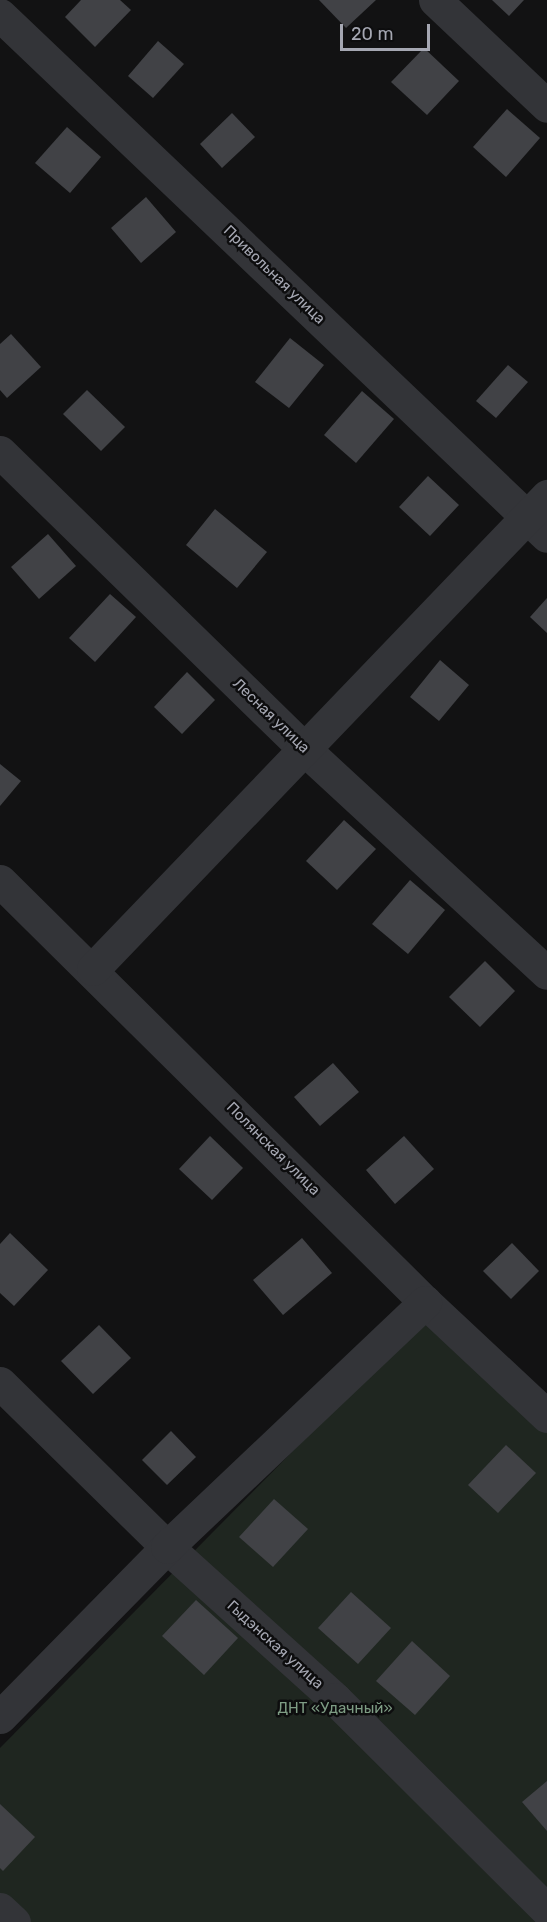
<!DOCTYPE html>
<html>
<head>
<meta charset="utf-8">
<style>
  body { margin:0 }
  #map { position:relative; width:547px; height:1922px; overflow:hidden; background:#121213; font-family:Rubik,sans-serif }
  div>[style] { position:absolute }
  .green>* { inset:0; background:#1f2620 }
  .building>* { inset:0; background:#414246 }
  .minor>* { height:33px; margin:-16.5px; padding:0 16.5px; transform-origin:16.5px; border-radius:16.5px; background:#333438 }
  span { translate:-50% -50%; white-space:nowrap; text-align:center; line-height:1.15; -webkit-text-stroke:5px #0d0d0e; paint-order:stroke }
  .street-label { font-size:15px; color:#a5a7b2 }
  .park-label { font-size:15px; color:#7e9c84 }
  .scale { position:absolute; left:340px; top:24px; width:90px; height:27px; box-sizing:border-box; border:3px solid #a5a7b2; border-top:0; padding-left:8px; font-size:18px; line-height:21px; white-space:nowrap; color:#a5a7b2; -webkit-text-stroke:4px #0d0d0e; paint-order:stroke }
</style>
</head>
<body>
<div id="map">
  <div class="green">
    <i style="clip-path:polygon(425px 1317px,547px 1431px,547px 1922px,0 1922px,0 1748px)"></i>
  </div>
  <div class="building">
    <i style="clip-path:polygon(81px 0,120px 0,131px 10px,95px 47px,65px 17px)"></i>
    <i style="clip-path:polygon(319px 0,376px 0,346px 28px)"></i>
    <i style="clip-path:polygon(492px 0,524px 0,509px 16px)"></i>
    <i style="clip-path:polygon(158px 41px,184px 64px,153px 98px,128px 76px)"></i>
    <i style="clip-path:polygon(424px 48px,459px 81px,427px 115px,391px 82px)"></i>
    <i style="clip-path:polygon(507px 109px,540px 138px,506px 177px,473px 147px)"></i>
    <i style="clip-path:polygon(232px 113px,255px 137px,222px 168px,200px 144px)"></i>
    <i style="clip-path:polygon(67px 127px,101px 157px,70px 193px,35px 163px)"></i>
    <i style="clip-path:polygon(146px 197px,176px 232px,141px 263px,111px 228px)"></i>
    <i style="clip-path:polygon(11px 334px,41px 367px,7px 398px,0 390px,0 344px)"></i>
    <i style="clip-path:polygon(290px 338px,324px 365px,289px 408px,255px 382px)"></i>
    <i style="clip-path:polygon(508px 365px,528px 382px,496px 418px,476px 401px)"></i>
    <i style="clip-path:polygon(87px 390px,125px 427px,101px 451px,63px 414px)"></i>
    <i style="clip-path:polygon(362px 391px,394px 419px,356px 463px,324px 435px)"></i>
    <i style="clip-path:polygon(428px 476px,459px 505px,430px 536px,399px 507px)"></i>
    <i style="clip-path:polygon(215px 509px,267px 552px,237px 588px,186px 545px)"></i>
    <i style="clip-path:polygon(48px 534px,76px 566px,39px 599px,11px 567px)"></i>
    <i style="clip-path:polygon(110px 594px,136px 617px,95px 662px,69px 638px)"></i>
    <i style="clip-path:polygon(547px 598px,547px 633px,530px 617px)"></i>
    <i style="clip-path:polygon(440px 660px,469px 685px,439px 721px,410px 697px)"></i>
    <i style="clip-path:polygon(187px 672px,215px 700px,182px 734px,154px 707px)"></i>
    <i style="clip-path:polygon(0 764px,21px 781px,0 806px)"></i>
    <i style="clip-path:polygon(344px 820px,376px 849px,337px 890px,306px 861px)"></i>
    <i style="clip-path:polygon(410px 880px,445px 910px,408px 954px,372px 924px)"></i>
    <i style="clip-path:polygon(485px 961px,515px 991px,480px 1027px,449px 997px)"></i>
    <i style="clip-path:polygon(333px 1063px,359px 1092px,320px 1126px,294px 1097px)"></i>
    <i style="clip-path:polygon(210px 1136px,243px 1168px,212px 1200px,179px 1169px)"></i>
    <i style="clip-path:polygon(404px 1136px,434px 1169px,395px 1204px,366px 1170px)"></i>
    <i style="clip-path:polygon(10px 1233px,48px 1270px,14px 1306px,0 1293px,0 1244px)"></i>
    <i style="clip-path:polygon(302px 1238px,332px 1273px,283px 1315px,253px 1280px)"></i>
    <i style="clip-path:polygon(512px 1243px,539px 1271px,511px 1299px,483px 1271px)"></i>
    <i style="clip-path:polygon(99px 1325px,131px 1358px,93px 1394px,61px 1361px)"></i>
    <i style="clip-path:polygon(171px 1431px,196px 1457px,167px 1485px,142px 1460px)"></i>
    <i style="clip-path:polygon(506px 1445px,536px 1473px,498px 1513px,468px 1485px)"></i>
    <i style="clip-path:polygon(274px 1499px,308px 1529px,273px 1567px,239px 1537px)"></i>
    <i style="clip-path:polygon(351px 1592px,391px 1628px,358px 1664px,318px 1628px)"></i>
    <i style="clip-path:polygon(196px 1600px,238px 1638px,204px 1675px,162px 1636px)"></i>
    <i style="clip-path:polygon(412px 1641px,450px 1676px,415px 1715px,376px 1681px)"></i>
    <i style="clip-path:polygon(547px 1781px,547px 1831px,522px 1802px)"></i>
    <i style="clip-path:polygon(0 1804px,35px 1837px,3px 1871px,0 1868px)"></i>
  </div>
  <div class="minor">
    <i style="left:435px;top:0;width:154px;rotate:43.4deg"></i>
    <i style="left:0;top:15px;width:755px;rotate:43.61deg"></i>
    <i style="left:0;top:452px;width:422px;rotate:44.3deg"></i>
    <i style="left:302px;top:747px;width:333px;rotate:42.7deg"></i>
    <i style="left:0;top:881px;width:598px;rotate:44.73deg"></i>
    <i style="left:425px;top:1302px;width:167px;rotate:43.1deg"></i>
    <i style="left:93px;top:969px;width:656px;rotate:-46.17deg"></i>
    <i style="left:0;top:1383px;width:234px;rotate:44.5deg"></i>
    <i style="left:167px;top:1547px;width:227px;rotate:42.1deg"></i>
    <i style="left:335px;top:1699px;width:299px;rotate:44.9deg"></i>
    <i style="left:0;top:1717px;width:238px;rotate:-45.5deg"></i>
    <i style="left:167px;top:1547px;width:356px;rotate:-43.5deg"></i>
    <i style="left:0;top:1909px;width:19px;rotate:43deg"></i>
  </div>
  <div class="street-label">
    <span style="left:274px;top:275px;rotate:44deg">Привольная улица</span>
    <span style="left:271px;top:716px;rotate:44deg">Лесная улица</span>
    <span style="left:273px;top:1149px;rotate:45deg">Полянская улица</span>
    <span style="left:275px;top:1645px;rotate:42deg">Гыдэнская улица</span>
  </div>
  <div class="park-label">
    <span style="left:335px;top:1709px">ДНТ «Удачный»</span>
  </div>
  <div class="scale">20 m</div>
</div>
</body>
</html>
